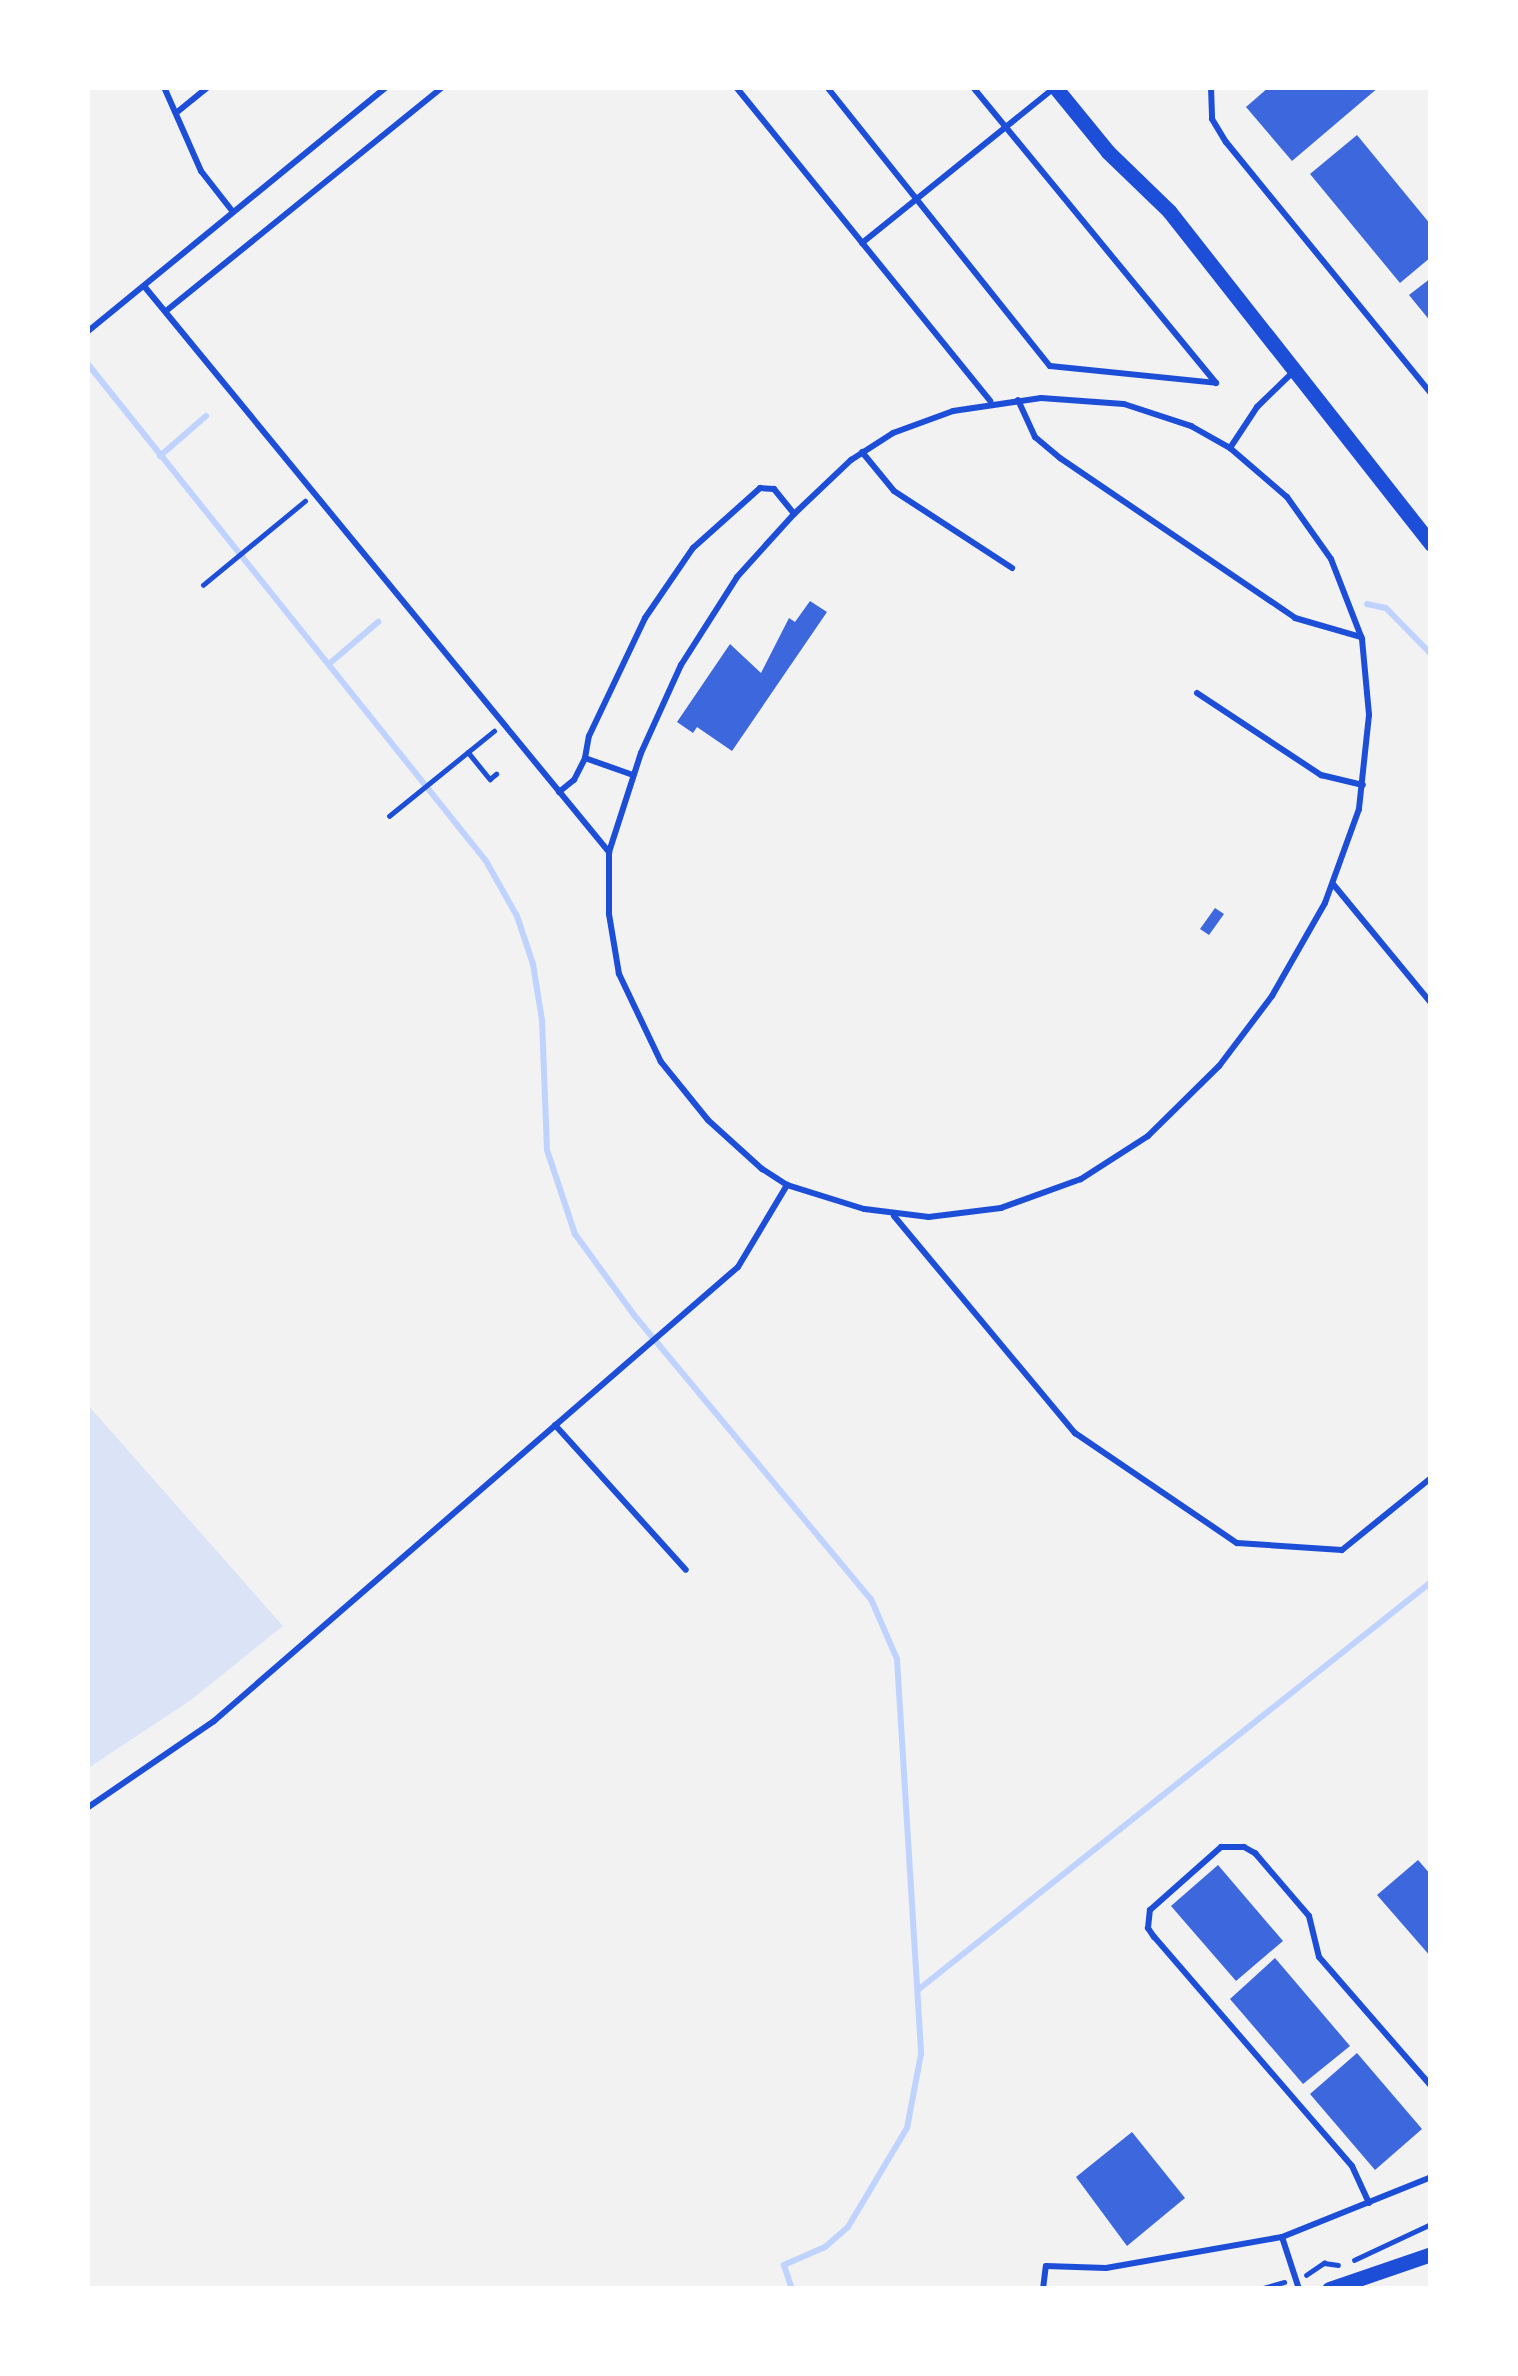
<!DOCTYPE html>
<html>
<head>
<meta charset="utf-8">
<style>
  body { margin:0 }
  #map { position:relative; width:1518px; height:2376px; overflow:hidden; background:#f2f2f2; font-family:"Alegreya Sans",sans-serif }
  div>[style] { position:absolute }
  .green>* { inset:0; background:#dbe4f7 }
  .stream>* { height:6px; margin:-3px; padding:0 3px; transform-origin:3px; border-radius:3px; background:#bfd3fe }
  .building>* { inset:0; background:#3d67dc }
  .path>* { height:4.5px; margin:-2.25px; padding:0 2.25px; transform-origin:2.25px; border-radius:2.25px; background:#1d4ed8 }
  .service>* { height:6px; margin:-3px; padding:0 3px; transform-origin:3px; border-radius:3px; background:#1d4ed8 }
  .tertiary>* { height:15px; margin:-7.5px; padding:0 7.5px; transform-origin:7.5px; border-radius:7.5px; background:#1d4ed8 }
  span { translate:-50% -50%; white-space:nowrap; text-align:center; line-height:1.15; -webkit-text-stroke:9px #fff; paint-order:stroke }
  .frame { position:absolute; inset:0; border:90px solid #fff; pointer-events:none }
</style>
</head>
<body>
<div id="map">
  <div class="green">
    <i style="clip-path:polygon(87px 1404px,283px 1626px,191px 1700px,87px 1769px)"></i>
  </div>
  <div class="stream">
    <i style="left:87px;top:363px;width:638px;rotate:51.3deg"></i>
    <i style="left:486px;top:861px;width:63px;rotate:60.6deg"></i>
    <i style="left:517px;top:916px;width:51px;rotate:71.6deg"></i>
    <i style="left:533px;top:964px;width:57px;rotate:80.9deg"></i>
    <i style="left:542px;top:1020px;width:130px;rotate:87.8deg"></i>
    <i style="left:547px;top:1150px;width:89px;rotate:71.6deg"></i>
    <i style="left:575px;top:1234px;width:100px;rotate:53.9deg"></i>
    <i style="left:634px;top:1315px;width:370px;rotate:50.2deg"></i>
    <i style="left:871px;top:1599px;width:65px;rotate:66.6deg"></i>
    <i style="left:897px;top:1659px;width:396px;rotate:86.5deg"></i>
    <i style="left:921px;top:2054px;width:75px;rotate:100.7deg"></i>
    <i style="left:907px;top:2128px;width:115px;rotate:120.8deg"></i>
    <i style="left:848px;top:2227px;width:30px;rotate:139deg"></i>
    <i style="left:825px;top:2247px;width:45px;rotate:156.3deg"></i>
    <i style="left:784px;top:2265px;width:25px;rotate:72deg"></i>
    <i style="left:160px;top:456px;width:61px;rotate:-41deg"></i>
    <i style="left:1367px;top:604px;width:19px;rotate:12deg"></i>
    <i style="left:1386px;top:608px;width:64px;rotate:45.6deg"></i>
    <i style="left:329px;top:664px;width:65px;rotate:-40.6deg"></i>
    <i style="left:919px;top:1989px;width:654px;rotate:-38.48deg"></i>
  </div>
  <div class="building">
    <i style="clip-path:polygon(1269px 87px,1379px 87px,1292px 161px,1246px 107px)"></i>
    <i style="clip-path:polygon(1357px 135px,1431px 225px,1431px 257px,1400px 283px,1310px 174px)"></i>
    <i style="clip-path:polygon(1431px 278px,1431px 322px,1409px 295px)"></i>
    <i style="clip-path:polygon(810px 601px,827px 612px,732px 751px,697px 727px,693px 733px,677px 722px,730px 644px,761px 673px,789px 618px,795px 622px)"></i>
    <i style="clip-path:polygon(1215px 908px,1224px 914px,1209px 935px,1200px 929px)"></i>
    <i style="clip-path:polygon(1418px 1860px,1431px 1875px,1431px 1957px,1377px 1895px)"></i>
    <i style="clip-path:polygon(1218px 1865px,1283px 1941px,1236px 1981px,1171px 1906px)"></i>
    <i style="clip-path:polygon(1275px 1958px,1350px 2046px,1303px 2084px,1230px 1999px)"></i>
    <i style="clip-path:polygon(1357px 2053px,1422px 2129px,1375px 2170px,1310px 2094px)"></i>
    <i style="clip-path:polygon(1132px 2132px,1185px 2198px,1127px 2246px,1076px 2177px)"></i>
  </div>
  <div class="path">
    <i style="left:203px;top:585px;width:132px;rotate:-39.5deg"></i>
    <i style="left:468px;top:752px;width:35px;rotate:51deg"></i>
    <i style="left:490px;top:779px;width:8px;rotate:-40deg"></i>
    <i style="left:389px;top:816px;width:135px;rotate:-39deg"></i>
    <i style="left:1354px;top:2260px;width:85px;rotate:-25.1deg"></i>
    <i style="left:1306px;top:2275px;width:22px;rotate:-34deg"></i>
    <i style="left:1324px;top:2263px;width:14px;rotate:8deg"></i>
    <i style="left:1260px;top:2289px;width:25px;rotate:-16deg"></i>
  </div>
  <div class="service">
    <i style="left:164px;top:87px;width:92px;rotate:66.2deg"></i>
    <i style="left:201px;top:171px;width:52px;rotate:52deg"></i>
    <i style="left:736px;top:87px;width:404px;rotate:51deg"></i>
    <i style="left:827px;top:87px;width:357px;rotate:51.4deg"></i>
    <i style="left:1050px;top:366px;width:167px;rotate:5.8deg"></i>
    <i style="left:1216px;top:383px;width:383px;rotate:-129.4deg"></i>
    <i style="left:1211px;top:87px;width:32px;rotate:88deg"></i>
    <i style="left:1212px;top:119px;width:27px;rotate:59deg"></i>
    <i style="left:1226px;top:142px;width:324px;rotate:50.8deg"></i>
    <i style="left:176px;top:113px;width:41px;rotate:-39.1deg"></i>
    <i style="left:862px;top:243px;width:248px;rotate:-38.9deg"></i>
    <i style="left:144px;top:286px;width:733px;rotate:50.6deg"></i>
    <i style="left:166px;top:311px;width:356px;rotate:-39deg"></i>
    <i style="left:87px;top:332px;width:387px;rotate:-39.3deg"></i>
    <i style="left:1041px;top:398px;width:83px;rotate:4.1deg"></i>
    <i style="left:1124px;top:404px;width:71px;rotate:18.2deg"></i>
    <i style="left:1191px;top:426px;width:45px;rotate:29.4deg"></i>
    <i style="left:1230px;top:448px;width:75px;rotate:40.7deg"></i>
    <i style="left:1287px;top:497px;width:76px;rotate:54.6deg"></i>
    <i style="left:1331px;top:559px;width:86px;rotate:68.8deg"></i>
    <i style="left:1362px;top:639px;width:76px;rotate:84.7deg"></i>
    <i style="left:1369px;top:715px;width:95px;rotate:96.1deg"></i>
    <i style="left:1359px;top:809px;width:100px;rotate:109.9deg"></i>
    <i style="left:1325px;top:903px;width:107px;rotate:119.7deg"></i>
    <i style="left:1272px;top:996px;width:88px;rotate:127.1deg"></i>
    <i style="left:1219px;top:1066px;width:100px;rotate:135.4deg"></i>
    <i style="left:1148px;top:1136px;width:80px;rotate:147.3deg"></i>
    <i style="left:1081px;top:1179px;width:85px;rotate:160.1deg"></i>
    <i style="left:1001px;top:1208px;width:73px;rotate:172.9deg"></i>
    <i style="left:929px;top:1217px;width:65px;rotate:-173deg"></i>
    <i style="left:864px;top:1209px;width:81px;rotate:-162.7deg"></i>
    <i style="left:787px;top:1185px;width:30px;rotate:-147deg"></i>
    <i style="left:762px;top:1169px;width:73px;rotate:-137.8deg"></i>
    <i style="left:708px;top:1120px;width:75px;rotate:-129deg"></i>
    <i style="left:661px;top:1062px;width:98px;rotate:-115.5deg"></i>
    <i style="left:619px;top:974px;width:61px;rotate:-99.5deg"></i>
    <i style="left:609px;top:914px;width:62px;rotate:-90deg"></i>
    <i style="left:609px;top:852px;width:104px;rotate:-72.1deg"></i>
    <i style="left:641px;top:753px;width:97px;rotate:-65.6deg"></i>
    <i style="left:681px;top:665px;width:104px;rotate:-57.5deg"></i>
    <i style="left:737px;top:577px;width:85px;rotate:-47.9deg"></i>
    <i style="left:794px;top:514px;width:79px;rotate:-43.5deg"></i>
    <i style="left:851px;top:460px;width:50px;rotate:-32.7deg"></i>
    <i style="left:893px;top:433px;width:64px;rotate:-20.1deg"></i>
    <i style="left:953px;top:411px;width:89px;rotate:-8.4deg"></i>
    <i style="left:1018px;top:400px;width:41px;rotate:65.3deg"></i>
    <i style="left:1035px;top:437px;width:33px;rotate:40deg"></i>
    <i style="left:1060px;top:458px;width:284px;rotate:34.2deg"></i>
    <i style="left:1295px;top:618px;width:69px;rotate:16.1deg"></i>
    <i style="left:1230px;top:448px;width:49px;rotate:-56.6deg"></i>
    <i style="left:1257px;top:407px;width:49px;rotate:-44.2deg"></i>
    <i style="left:862px;top:452px;width:50px;rotate:50.6deg"></i>
    <i style="left:894px;top:491px;width:141px;rotate:33.1deg"></i>
    <i style="left:1197px;top:693px;width:149px;rotate:33.5deg"></i>
    <i style="left:1321px;top:775px;width:43px;rotate:13.4deg"></i>
    <i style="left:633px;top:775px;width:51px;rotate:-160.5deg"></i>
    <i style="left:585px;top:758px;width:22px;rotate:-80deg"></i>
    <i style="left:589px;top:736px;width:131px;rotate:-64.6deg"></i>
    <i style="left:645px;top:618px;width:85px;rotate:-55.6deg"></i>
    <i style="left:693px;top:548px;width:90px;rotate:-41.8deg"></i>
    <i style="left:760px;top:488px;width:14px;rotate:4deg"></i>
    <i style="left:774px;top:489px;width:32px;rotate:51deg"></i>
    <i style="left:559px;top:792px;width:19px;rotate:-39deg"></i>
    <i style="left:574px;top:780px;width:25px;rotate:-63deg"></i>
    <i style="left:1333px;top:884px;width:154px;rotate:50.5deg"></i>
    <i style="left:894px;top:1216px;width:283px;rotate:50.2deg"></i>
    <i style="left:1075px;top:1433px;width:196px;rotate:34.2deg"></i>
    <i style="left:1237px;top:1543px;width:105px;rotate:3.8deg"></i>
    <i style="left:1342px;top:1550px;width:114px;rotate:-39deg"></i>
    <i style="left:555px;top:1425px;width:195px;rotate:47.9deg"></i>
    <i style="left:87px;top:1808px;width:154px;rotate:-34.4deg"></i>
    <i style="left:214px;top:1721px;width:693px;rotate:-40.91deg"></i>
    <i style="left:738px;top:1267px;width:96px;rotate:-59.1deg"></i>
    <i style="left:1369px;top:2203px;width:41px;rotate:-114.7deg"></i>
    <i style="left:1352px;top:2166px;width:303px;rotate:-130.8deg"></i>
    <i style="left:1154px;top:1937px;width:11px;rotate:-124deg"></i>
    <i style="left:1148px;top:1928px;width:18px;rotate:-84deg"></i>
    <i style="left:1150px;top:1910px;width:95px;rotate:-41.6deg"></i>
    <i style="left:1221px;top:1847px;width:23px"></i>
    <i style="left:1244px;top:1847px;width:13px;rotate:29deg"></i>
    <i style="left:1255px;top:1853px;width:83px;rotate:49.4deg"></i>
    <i style="left:1309px;top:1916px;width:42px;rotate:76.3deg"></i>
    <i style="left:1319px;top:1957px;width:171px;rotate:49deg"></i>
    <i style="left:1282px;top:2237px;width:161px;rotate:-21.9deg"></i>
    <i style="left:1043px;top:2289px;width:23px;rotate:-83deg"></i>
    <i style="left:1046px;top:2266px;width:60px;rotate:1.9deg"></i>
    <i style="left:1106px;top:2268px;width:179px;rotate:-10deg"></i>
    <i style="left:1282px;top:2237px;width:55px;rotate:71.9deg"></i>
  </div>
  <div class="tertiary">
    <i style="left:1055px;top:87px;width:84px;rotate:50.8deg"></i>
    <i style="left:1108px;top:152px;width:85px;rotate:44deg"></i>
    <i style="left:1169px;top:211px;width:424px;rotate:51.8deg"></i>
    <i style="left:1329px;top:2289px;width:108px;rotate:-18.9deg"></i>
  </div>
  <div class="frame"></div>
</div>
</body>
</html>
